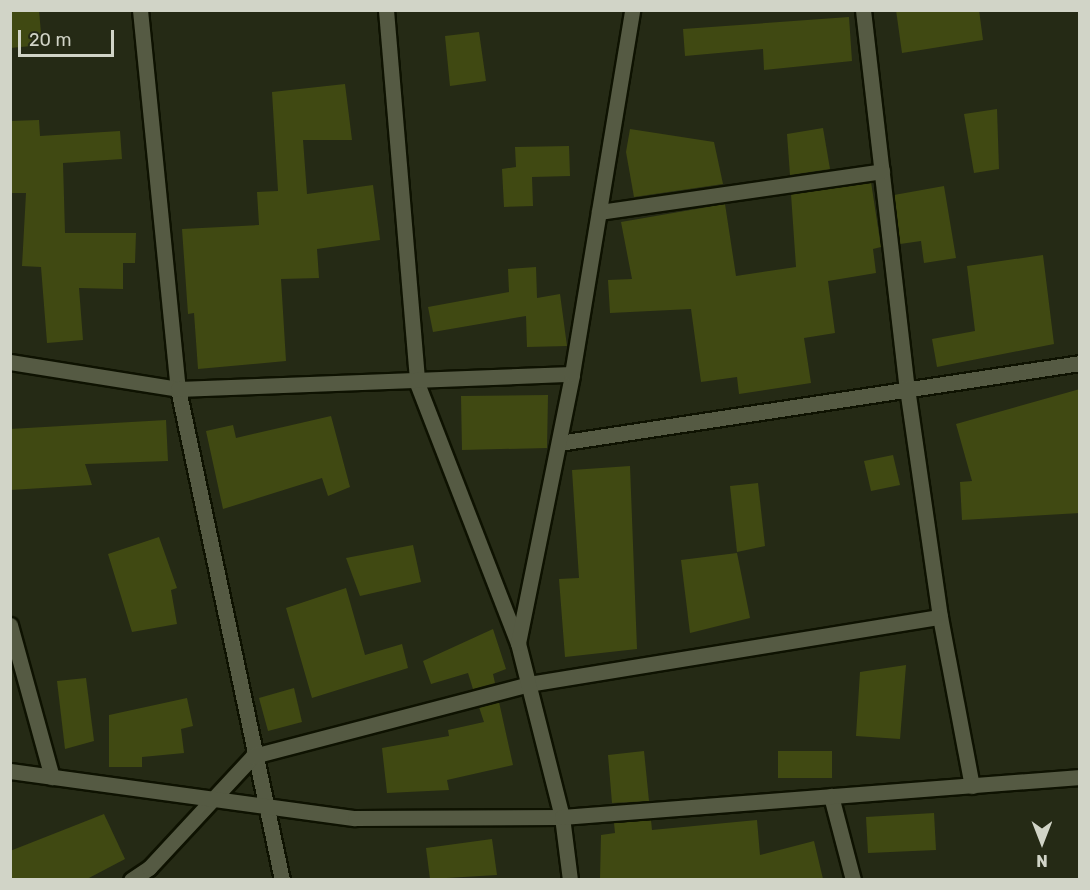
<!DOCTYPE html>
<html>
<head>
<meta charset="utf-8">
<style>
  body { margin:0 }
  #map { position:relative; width:1090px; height:890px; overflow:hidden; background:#252a15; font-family:Rubik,sans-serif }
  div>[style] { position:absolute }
  .building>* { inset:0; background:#404912 }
  .roads { filter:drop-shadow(2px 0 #0e1201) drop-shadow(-2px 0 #0e1201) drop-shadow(0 2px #0e1201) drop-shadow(0 -2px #0e1201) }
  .street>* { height:15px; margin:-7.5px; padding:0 7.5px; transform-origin:7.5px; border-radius:7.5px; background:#555a43 }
  .secondary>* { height:15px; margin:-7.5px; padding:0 7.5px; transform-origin:7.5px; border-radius:7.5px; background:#555a43 }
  span { translate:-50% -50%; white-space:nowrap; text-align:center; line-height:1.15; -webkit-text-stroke:4.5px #252a15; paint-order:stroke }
  .frame { position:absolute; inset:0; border:12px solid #d1d4c7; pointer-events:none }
  .north { position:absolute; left:1012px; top:812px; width:60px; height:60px; -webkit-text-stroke:4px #252a15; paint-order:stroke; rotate:180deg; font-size:16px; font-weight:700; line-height:24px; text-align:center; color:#d1d4c7 }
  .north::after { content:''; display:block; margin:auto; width:21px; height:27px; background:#d1d4c7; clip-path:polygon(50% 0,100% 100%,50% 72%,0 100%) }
  .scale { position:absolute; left:18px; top:30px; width:96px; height:27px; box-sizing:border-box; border:3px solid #d1d4c7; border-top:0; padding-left:8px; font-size:18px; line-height:21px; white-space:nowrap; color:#d1d4c7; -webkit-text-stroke:4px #252a15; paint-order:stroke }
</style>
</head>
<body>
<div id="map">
  <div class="building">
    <i style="clip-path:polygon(10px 10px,39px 10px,42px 45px,10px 48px)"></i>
    <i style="clip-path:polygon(896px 10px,979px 10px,983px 40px,902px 53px)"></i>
    <i style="clip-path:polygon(849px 17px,852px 61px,764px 70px,763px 49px,685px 56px,683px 29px)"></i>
    <i style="clip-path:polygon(479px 32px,486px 81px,450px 86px,445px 36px)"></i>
    <i style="clip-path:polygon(345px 84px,352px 140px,303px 140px,307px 194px,373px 185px,380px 240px,317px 249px,319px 278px,281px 279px,286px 361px,198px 369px,194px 313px,188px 314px,182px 229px,259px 225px,257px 192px,278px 191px,272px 92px)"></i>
    <i style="clip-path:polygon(997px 109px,999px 169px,974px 173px,964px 114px)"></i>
    <i style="clip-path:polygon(39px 120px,40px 136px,120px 131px,122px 159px,63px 163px,65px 233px,136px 233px,135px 263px,123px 263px,123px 289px,79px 288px,83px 340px,47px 343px,41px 267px,22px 266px,26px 193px,10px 193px,10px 121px)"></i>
    <i style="clip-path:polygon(823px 128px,830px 169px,790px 175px,787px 134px)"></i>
    <i style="clip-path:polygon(630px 129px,714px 142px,723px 184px,634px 197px,626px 152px)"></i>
    <i style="clip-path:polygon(569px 146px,570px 176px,532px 177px,533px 206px,504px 207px,502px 169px,516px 167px,515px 147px)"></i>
    <i style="clip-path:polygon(871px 182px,881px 247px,873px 249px,876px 273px,828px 281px,835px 333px,804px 338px,811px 383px,739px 394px,737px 377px,701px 382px,691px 309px,610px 313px,608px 280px,632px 279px,621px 222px,725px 204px,736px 276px,796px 267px,791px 194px)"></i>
    <i style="clip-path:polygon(944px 186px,956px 258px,924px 263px,921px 241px,900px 244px,894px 195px)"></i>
    <i style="clip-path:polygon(1043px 255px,1054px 344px,937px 367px,932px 339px,975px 331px,967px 266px)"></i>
    <i style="clip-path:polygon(536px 267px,537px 298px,560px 294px,567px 346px,527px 347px,526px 316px,433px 332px,428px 307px,509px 292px,508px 269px)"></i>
    <i style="clip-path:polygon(1080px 389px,1080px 513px,962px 520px,960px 482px,972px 481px,956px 424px)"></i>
    <i style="clip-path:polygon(548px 395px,547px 448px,462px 450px,461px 396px)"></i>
    <i style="clip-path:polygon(331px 416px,350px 487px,328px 496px,322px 478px,223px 509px,206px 431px,233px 425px,236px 438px)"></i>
    <i style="clip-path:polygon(166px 420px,168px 461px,85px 464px,92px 485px,10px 490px,10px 429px)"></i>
    <i style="clip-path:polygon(893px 455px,900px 485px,871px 491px,864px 461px)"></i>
    <i style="clip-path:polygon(630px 466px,637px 649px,565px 657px,559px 579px,579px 578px,572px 470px)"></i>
    <i style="clip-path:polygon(758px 483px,765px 546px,737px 552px,730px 486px)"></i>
    <i style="clip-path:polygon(159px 537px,177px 588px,171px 590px,177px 624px,132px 632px,108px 554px)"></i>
    <i style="clip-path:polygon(413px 545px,421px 582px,360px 596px,346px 558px)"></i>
    <i style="clip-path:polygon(737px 553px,750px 618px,690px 633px,681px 560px)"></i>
    <i style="clip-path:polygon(346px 588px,365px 655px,402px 644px,408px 668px,312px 698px,286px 608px)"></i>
    <i style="clip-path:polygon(493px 629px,506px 669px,493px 674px,495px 683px,473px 689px,468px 673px,431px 684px,423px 661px)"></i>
    <i style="clip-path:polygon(906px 665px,900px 739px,856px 736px,860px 672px)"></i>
    <i style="clip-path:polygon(86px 678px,94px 741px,65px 749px,57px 681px)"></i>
    <i style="clip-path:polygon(294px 688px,302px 722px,268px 731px,259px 698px)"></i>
    <i style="clip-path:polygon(187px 698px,193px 726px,181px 729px,184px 753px,142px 757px,142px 767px,109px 767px,109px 715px)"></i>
    <i style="clip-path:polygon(499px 702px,513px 765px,447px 780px,449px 790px,387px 793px,382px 748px,449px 736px,448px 730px,484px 722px,479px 707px)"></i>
    <i style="clip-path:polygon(644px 751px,649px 801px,612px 803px,608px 755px)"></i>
    <i style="clip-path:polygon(778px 751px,832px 751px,832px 778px,778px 778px)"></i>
    <i style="clip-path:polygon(934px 813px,936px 850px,868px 853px,866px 817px)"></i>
    <i style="clip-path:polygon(104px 814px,125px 859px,87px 879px,10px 879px,10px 851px)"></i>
    <i style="clip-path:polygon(651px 820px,652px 830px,757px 820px,760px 855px,814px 841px,823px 879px,600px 879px,601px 835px,615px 833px,614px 823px)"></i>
    <i style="clip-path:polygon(492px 839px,497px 875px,430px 879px,426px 848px)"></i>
  </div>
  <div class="roads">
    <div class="street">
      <i style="left:140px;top:10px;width:381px;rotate:84.3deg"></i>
      <i style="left:178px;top:389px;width:502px;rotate:78.04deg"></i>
      <i style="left:386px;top:10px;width:374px;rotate:85.2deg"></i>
      <i style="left:417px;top:383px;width:279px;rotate:68.8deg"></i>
      <i style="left:863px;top:10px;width:381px;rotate:83.4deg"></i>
      <i style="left:907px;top:388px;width:231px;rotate:81.8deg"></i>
      <i style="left:940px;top:617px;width:172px;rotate:79.3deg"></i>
      <i style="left:599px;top:212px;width:286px;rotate:-8.2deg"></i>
      <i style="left:10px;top:362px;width:170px;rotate:9.1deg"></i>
      <i style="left:178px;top:389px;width:394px;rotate:-2.2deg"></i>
      <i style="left:559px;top:443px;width:527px;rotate:-8.73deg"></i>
      <i style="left:10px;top:625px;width:158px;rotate:74.6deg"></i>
      <i style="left:831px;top:796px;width:87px;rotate:75.3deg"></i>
      <i style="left:131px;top:880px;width:22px;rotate:-34deg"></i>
      <i style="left:149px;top:868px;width:153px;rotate:-47.1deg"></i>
      <i style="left:253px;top:756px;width:285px;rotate:-14.6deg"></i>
      <i style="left:529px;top:684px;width:416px;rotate:-9.3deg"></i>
      <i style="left:570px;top:880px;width:64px;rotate:-97.2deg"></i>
      <i style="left:562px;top:817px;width:179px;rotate:-104.2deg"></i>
      <i style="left:518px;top:643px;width:274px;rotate:-78.6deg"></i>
      <i style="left:572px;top:374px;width:369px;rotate:-80.6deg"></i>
    </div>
    <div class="secondary">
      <i style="left:10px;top:771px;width:348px;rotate:7.8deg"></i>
      <i style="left:355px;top:818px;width:207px;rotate:-0.3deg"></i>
      <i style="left:562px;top:817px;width:520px;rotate:-4.42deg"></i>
    </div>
  </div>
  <div class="frame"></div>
  <div class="north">N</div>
  <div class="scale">20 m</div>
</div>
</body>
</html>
